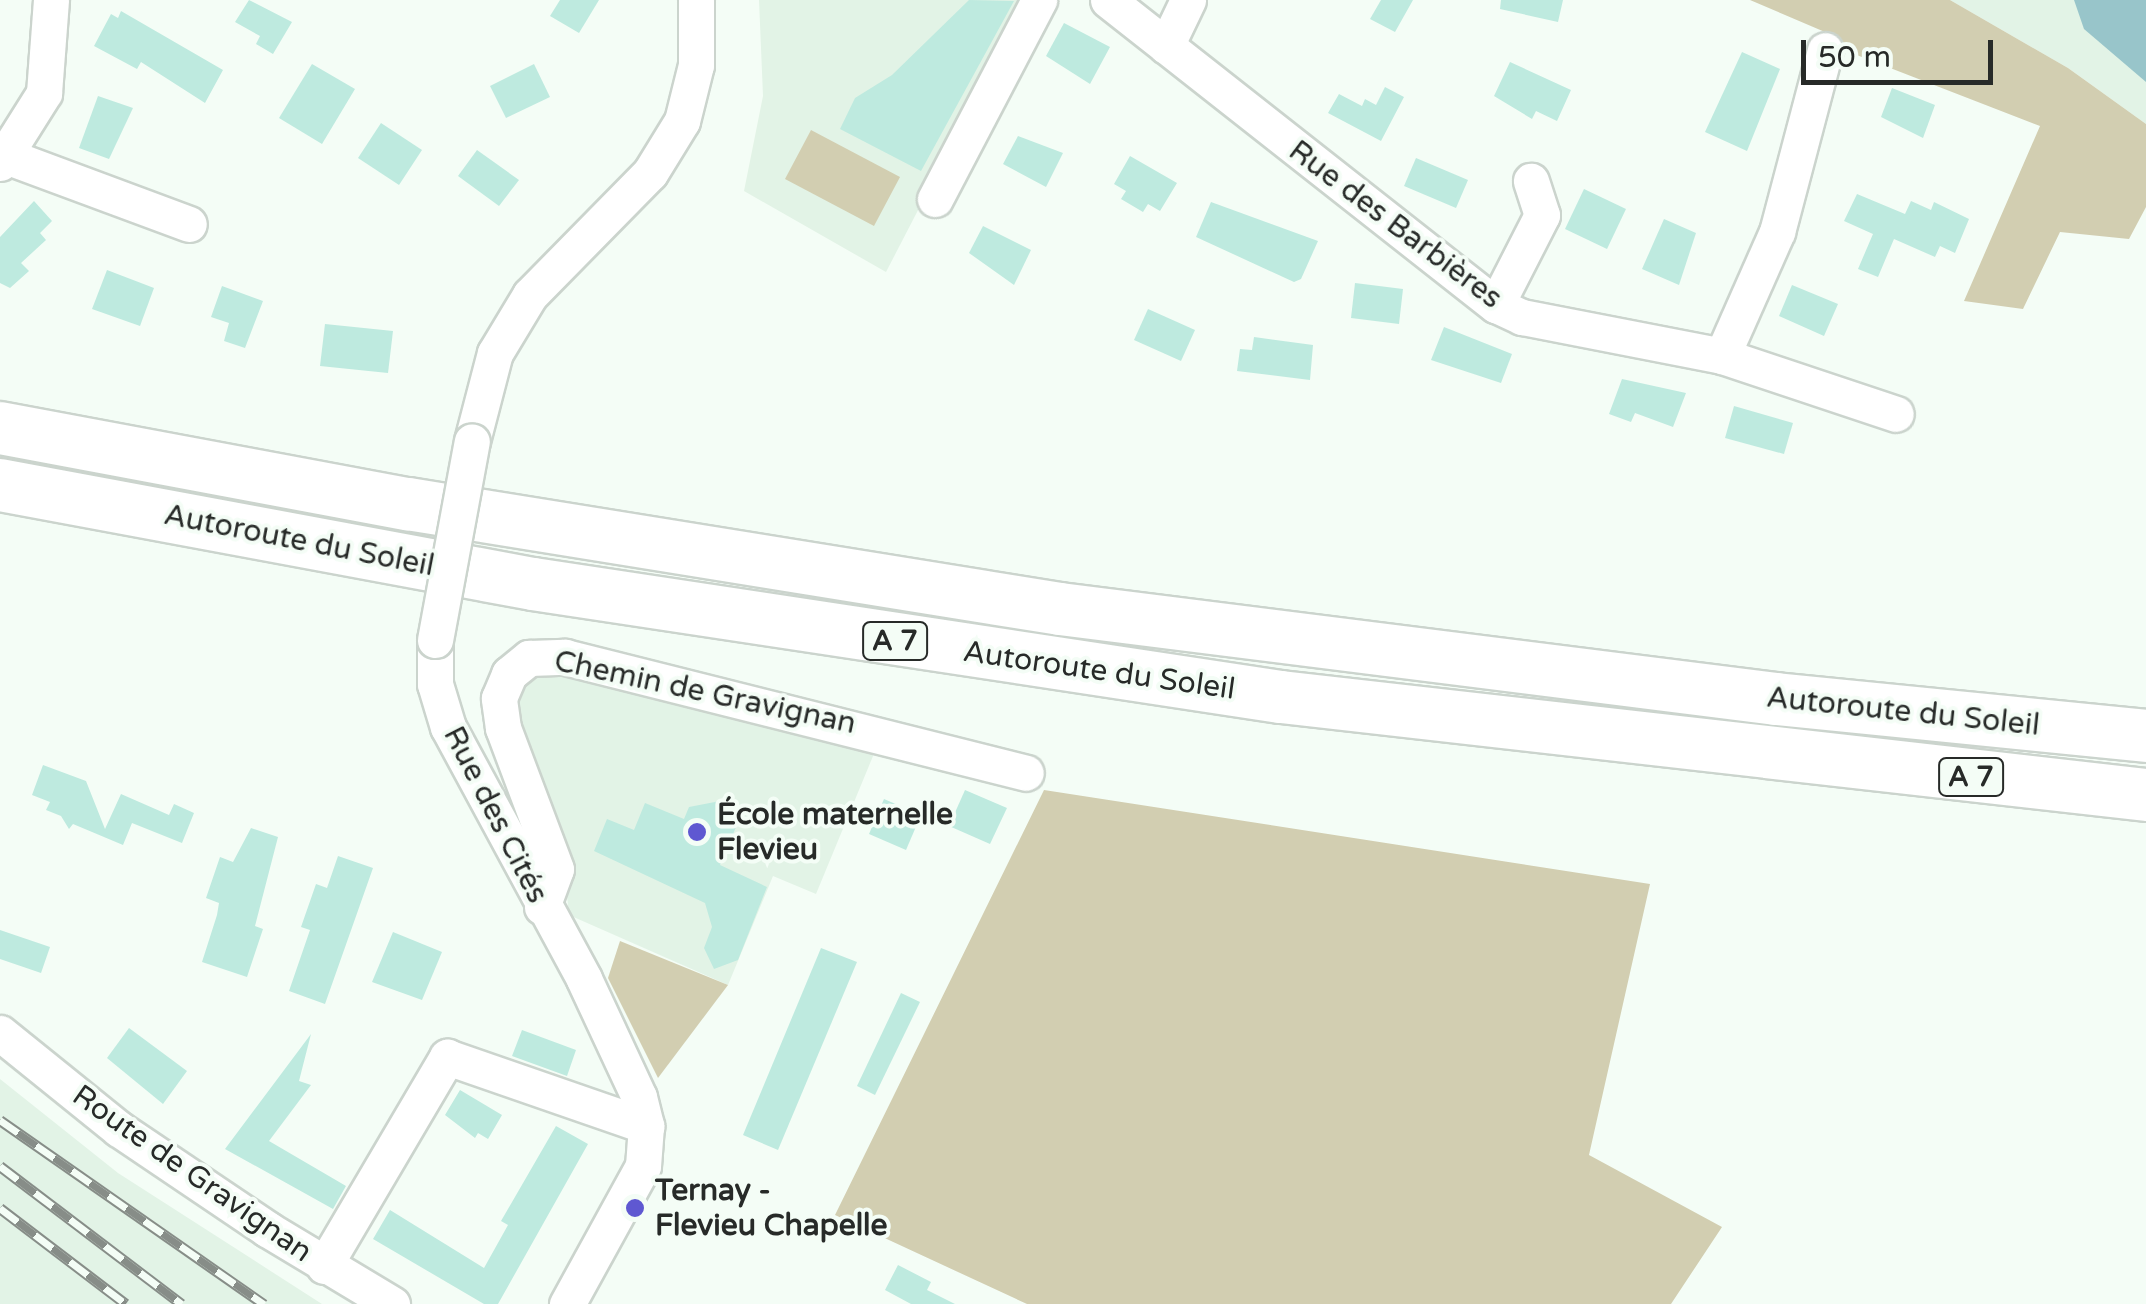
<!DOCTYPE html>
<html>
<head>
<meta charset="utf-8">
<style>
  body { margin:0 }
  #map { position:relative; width:2146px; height:1304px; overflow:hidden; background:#f4fdf6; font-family:"Varela Round",sans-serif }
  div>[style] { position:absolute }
  .built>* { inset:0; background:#e2f3e6 }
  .green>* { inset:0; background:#d2ceb1 }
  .water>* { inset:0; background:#98c5ca }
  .building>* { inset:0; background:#beeadf }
  .roads { filter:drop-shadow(2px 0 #cbd4cd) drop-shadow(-2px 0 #cbd4cd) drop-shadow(0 2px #cbd4cd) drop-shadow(0 -2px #cbd4cd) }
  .minor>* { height:35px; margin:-17.5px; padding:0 17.5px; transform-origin:17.5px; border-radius:17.5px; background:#fff }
  .highway>* { height:52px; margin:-26px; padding:0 26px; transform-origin:26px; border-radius:26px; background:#fff }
  .rail>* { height:11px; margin-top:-5.5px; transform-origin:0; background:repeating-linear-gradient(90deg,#f4fdf6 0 22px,#878d88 0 44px); box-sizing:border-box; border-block:2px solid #878d88 }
  .bridges { filter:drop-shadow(2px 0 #cbd4cd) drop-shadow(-2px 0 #cbd4cd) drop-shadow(0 2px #cbd4cd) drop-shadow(0 -2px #cbd4cd) }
  .minor-bridge>* { height:35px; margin:-17.5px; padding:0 17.5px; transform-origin:17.5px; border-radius:17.5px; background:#fff }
  .dots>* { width:28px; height:28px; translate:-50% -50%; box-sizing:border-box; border:5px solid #f4fdf6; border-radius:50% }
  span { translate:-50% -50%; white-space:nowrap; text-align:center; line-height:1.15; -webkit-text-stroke:8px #f4fdf6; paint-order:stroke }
  .shield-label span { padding:2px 8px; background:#f4fdf6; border:2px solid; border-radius:8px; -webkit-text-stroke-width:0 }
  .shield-label { font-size:28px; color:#272a28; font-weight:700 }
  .street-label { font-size:30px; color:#272a28 }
  .poi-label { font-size:30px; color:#272a28; font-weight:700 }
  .left { translate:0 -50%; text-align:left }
  .scale { position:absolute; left:1801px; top:40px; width:192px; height:45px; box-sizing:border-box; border:5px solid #272a28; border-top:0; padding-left:12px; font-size:30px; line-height:35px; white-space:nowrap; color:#272a28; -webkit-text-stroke:8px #f4fdf6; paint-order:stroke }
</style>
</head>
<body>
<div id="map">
  <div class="built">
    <i style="clip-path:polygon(759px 0,1027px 0,886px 272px,744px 191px,763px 96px)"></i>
    <i style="clip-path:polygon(1950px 0,2146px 0,2146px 124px,2068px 68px)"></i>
    <i style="clip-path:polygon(536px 665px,878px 744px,816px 894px,773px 876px,728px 985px,569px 915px,563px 858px,509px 695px)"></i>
    <i style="clip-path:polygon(0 1079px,118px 1173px,322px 1304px,0 1304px)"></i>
  </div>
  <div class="green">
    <i style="clip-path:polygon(1750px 0,1950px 0,2068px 68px,2146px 124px,2146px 207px,2129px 239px,2060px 232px,2023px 309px,1964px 301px,2040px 126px,1836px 47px,1839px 38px)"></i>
    <i style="clip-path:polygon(811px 130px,900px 177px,874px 226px,785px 179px)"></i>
    <i style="clip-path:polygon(1044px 790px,1650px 884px,1589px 1155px,1722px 1227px,1671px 1304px,1027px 1304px,835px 1215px)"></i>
    <i style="clip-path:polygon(620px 941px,728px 985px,658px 1078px,608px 978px)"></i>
  </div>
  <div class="water">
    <i style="clip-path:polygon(2074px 0,2146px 0,2146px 82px,2084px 29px)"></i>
  </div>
  <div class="building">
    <i style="clip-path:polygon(249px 0,292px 22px,273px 54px,256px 44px,260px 36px,235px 22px)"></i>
    <i style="clip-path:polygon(560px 0,599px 0,579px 33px,550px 16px)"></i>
    <i style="clip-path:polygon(969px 0,1014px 1px,921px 171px,840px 129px,855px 98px,892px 75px)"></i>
    <i style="clip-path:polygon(1381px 0,1413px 0,1395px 32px,1370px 19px)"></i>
    <i style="clip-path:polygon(1501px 0,1563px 0,1558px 22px,1500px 9px)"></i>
    <i style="clip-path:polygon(121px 11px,223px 70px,205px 103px,141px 62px,137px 69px,94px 46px,111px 14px,118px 18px)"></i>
    <i style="clip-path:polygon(1064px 23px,1110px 47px,1090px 84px,1046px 56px)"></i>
    <i style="clip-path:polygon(1742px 52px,1780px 69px,1747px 151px,1705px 132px)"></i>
    <i style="clip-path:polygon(1510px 62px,1571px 90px,1557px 121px,1536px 111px,1532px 119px,1494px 96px)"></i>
    <i style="clip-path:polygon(312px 64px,355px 89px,322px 144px,279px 118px)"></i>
    <i style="clip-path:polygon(534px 64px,550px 97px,506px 118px,490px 86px)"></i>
    <i style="clip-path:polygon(1385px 87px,1404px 97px,1381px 141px,1328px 113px,1339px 94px,1362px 106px,1365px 99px,1376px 105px)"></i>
    <i style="clip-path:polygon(1892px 88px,1935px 105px,1923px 138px,1881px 117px)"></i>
    <i style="clip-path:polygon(98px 96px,133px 108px,109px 159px,79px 148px)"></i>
    <i style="clip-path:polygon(381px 123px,422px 150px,399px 185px,358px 158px)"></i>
    <i style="clip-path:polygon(1018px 136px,1063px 153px,1046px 187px,1003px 164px)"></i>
    <i style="clip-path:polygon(477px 150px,519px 180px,499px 206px,458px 176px)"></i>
    <i style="clip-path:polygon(1130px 156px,1177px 183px,1160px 211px,1148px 204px,1143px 212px,1121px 199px,1126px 191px,1114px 184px)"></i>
    <i style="clip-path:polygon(1416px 158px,1468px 180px,1456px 208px,1404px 186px)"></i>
    <i style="clip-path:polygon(1584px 189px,1626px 209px,1607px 249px,1565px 229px)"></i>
    <i style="clip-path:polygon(1857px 194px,1905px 214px,1911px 201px,1931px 210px,1934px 202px,1969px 219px,1955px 253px,1940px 246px,1935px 257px,1894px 239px,1878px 277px,1858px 269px,1873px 234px,1844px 221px)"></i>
    <i style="clip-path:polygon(34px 201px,52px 221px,40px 233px,46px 240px,21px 263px,29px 271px,10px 288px,0 283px,0 237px)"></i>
    <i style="clip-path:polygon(1211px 202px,1318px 241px,1301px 279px,1294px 282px,1196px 237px)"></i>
    <i style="clip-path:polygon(1664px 219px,1696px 233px,1679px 285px,1642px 269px)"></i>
    <i style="clip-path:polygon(983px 226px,1031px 250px,1014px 285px,969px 253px)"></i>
    <i style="clip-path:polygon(107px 270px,154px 288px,140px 326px,92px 309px)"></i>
    <i style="clip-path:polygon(1355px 283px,1403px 289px,1399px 324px,1351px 318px)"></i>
    <i style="clip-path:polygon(1792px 285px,1838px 304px,1824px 336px,1779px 316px)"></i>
    <i style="clip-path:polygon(222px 286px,263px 301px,245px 348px,224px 341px,229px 323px,211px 317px)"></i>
    <i style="clip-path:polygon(1148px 309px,1195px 330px,1181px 361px,1134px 340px)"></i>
    <i style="clip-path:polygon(325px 324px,393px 331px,388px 373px,320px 366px)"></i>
    <i style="clip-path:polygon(1444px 327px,1512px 354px,1501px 383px,1431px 360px)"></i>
    <i style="clip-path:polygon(1254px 337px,1313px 345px,1310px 380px,1237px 371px,1240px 349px,1252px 350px)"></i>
    <i style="clip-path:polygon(1622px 379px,1686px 393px,1673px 427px,1635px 413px,1631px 422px,1609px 414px)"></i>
    <i style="clip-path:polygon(1734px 406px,1793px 423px,1784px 454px,1725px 438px)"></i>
    <i style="clip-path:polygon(43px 765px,86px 781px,105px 829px,121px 794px,169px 815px,174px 804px,194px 813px,182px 843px,132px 823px,123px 845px,73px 824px,69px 829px,61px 816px,46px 810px,50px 802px,32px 795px)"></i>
    <i style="clip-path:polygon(965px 790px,1007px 808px,990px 844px,949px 826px)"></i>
    <i style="clip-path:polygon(884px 799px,921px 815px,906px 850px,869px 834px)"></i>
    <i style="clip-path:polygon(720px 801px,736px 827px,720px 865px,767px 887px,738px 960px,714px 969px,704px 948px,712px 927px,705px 903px,594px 851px,607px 819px,634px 830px,645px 803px,684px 819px,689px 807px)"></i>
    <i style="clip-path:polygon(251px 828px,278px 837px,255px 926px,263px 929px,247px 977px,202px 962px,217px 915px,219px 903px,206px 898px,220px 857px,233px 862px)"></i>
    <i style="clip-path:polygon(338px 856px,373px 868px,325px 1004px,289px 991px,310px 930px,301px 927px,316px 884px,327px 888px)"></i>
    <i style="clip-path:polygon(0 930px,50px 947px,41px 973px,0 959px)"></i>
    <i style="clip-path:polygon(393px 932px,442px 952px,422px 1000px,372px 982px)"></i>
    <i style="clip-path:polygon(821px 948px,857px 962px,778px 1150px,743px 1135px)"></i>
    <i style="clip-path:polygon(901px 993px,920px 1002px,875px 1095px,857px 1086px)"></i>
    <i style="clip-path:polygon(129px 1028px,187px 1071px,163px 1104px,107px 1058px)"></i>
    <i style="clip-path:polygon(522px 1030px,576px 1050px,567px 1076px,512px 1056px)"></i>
    <i style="clip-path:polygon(311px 1034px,299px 1081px,311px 1085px,269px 1141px,346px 1186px,333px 1209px,225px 1149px)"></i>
    <i style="clip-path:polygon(460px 1090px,502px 1115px,488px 1139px,478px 1133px,475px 1138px,445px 1115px)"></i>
    <i style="clip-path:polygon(556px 1126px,588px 1144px,498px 1304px,484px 1304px,373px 1239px,390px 1210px,484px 1268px,508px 1225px,501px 1221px)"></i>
    <i style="clip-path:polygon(898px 1265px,931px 1282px,927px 1290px,955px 1304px,911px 1304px,885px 1290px)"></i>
  </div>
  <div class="roads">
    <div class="minor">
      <i style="left:1108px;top:0;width:494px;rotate:38.2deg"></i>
      <i style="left:1496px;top:305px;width:29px;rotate:25deg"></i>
      <i style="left:1522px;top:317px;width:204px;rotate:11deg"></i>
      <i style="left:1722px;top:356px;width:183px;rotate:18.4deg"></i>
      <i style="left:1166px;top:46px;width:51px;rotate:-64.4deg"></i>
      <i style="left:6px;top:156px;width:195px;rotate:20.4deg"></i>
      <i style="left:0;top:163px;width:83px;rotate:-57.8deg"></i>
      <i style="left:44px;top:93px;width:93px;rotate:-85.7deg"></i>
      <i style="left:935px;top:199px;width:225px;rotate:-62.4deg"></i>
      <i style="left:1496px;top:305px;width:101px;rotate:-62.9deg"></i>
      <i style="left:1542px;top:215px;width:36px;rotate:-108deg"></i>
      <i style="left:1722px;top:356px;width:136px;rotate:-66.1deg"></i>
      <i style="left:1777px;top:232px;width:188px;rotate:-75.2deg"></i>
      <i style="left:472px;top:441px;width:91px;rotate:-75.4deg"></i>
      <i style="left:495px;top:353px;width:68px;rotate:-58.9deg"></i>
      <i style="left:530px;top:295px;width:171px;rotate:-45.5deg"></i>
      <i style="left:650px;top:173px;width:61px;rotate:-58.4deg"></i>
      <i style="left:682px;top:121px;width:58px;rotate:-76deg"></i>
      <i style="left:696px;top:65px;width:65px;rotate:-90deg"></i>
      <i style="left:435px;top:640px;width:44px;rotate:90deg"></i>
      <i style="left:435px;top:684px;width:45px;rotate:73.2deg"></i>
      <i style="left:448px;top:727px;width:286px;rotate:61.6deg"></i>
      <i style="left:584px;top:979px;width:130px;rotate:65deg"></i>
      <i style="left:639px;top:1097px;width:30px;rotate:76deg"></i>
      <i style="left:646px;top:1126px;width:40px;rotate:94.3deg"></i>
      <i style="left:643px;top:1166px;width:158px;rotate:118.8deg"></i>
      <i style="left:542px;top:907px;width:40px;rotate:-69.8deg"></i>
      <i style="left:556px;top:869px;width:151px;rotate:-110.6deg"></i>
      <i style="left:503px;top:728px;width:30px;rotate:-98deg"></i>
      <i style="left:499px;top:698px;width:26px;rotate:-67deg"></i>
      <i style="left:509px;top:674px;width:26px;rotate:-39deg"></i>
      <i style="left:529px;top:658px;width:36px;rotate:-2deg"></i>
      <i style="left:565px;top:657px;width:475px;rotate:14.1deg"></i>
      <i style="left:0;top:1033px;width:153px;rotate:38.9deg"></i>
      <i style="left:119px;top:1129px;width:179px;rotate:34deg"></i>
      <i style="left:267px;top:1229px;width:146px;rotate:31deg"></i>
      <i style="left:324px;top:1266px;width:243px;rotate:-59.5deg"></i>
      <i style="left:447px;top:1057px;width:211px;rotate:19.1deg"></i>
    </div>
    <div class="highway">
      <i style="left:0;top:428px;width:415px;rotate:10.6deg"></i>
      <i style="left:408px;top:504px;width:660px;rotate:9.15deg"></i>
      <i style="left:1060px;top:609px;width:722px;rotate:7.16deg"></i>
      <i style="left:1776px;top:699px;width:372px;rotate:5.7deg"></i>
      <i style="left:0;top:485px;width:542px;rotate:10.52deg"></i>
      <i style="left:533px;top:584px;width:756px;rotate:8.59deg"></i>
      <i style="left:1281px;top:697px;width:871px;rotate:6.46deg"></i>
    </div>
  </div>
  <div class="rail">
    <i style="left:0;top:1120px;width:322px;rotate:34.9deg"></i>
    <i style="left:0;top:1166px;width:228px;rotate:37.2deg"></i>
    <i style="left:0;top:1208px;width:158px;rotate:37.3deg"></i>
  </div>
  <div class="bridges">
    <div class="minor-bridge">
      <i style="left:435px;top:640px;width:202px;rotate:-79.5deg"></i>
    </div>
  </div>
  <div class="dots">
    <i style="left:697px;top:832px;background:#5f58d1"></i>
    <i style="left:635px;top:1208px;background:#5f58d1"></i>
  </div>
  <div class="shield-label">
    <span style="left:895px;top:641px">A 7</span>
    <span style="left:1971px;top:777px">A 7</span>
  </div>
  <div class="street-label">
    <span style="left:1395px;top:225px;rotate:37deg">Rue des Barbières</span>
    <span style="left:299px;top:541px;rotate:11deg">Autoroute du Soleil</span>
    <span style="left:1099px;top:671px;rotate:8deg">Autoroute du Soleil</span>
    <span style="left:705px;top:693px;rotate:12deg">Chemin de Gravignan</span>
    <span style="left:1903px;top:712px;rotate:6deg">Autoroute du Soleil</span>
    <span style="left:495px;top:815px;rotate:63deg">Rue des Cités</span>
    <span style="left:192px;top:1174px;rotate:35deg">Route de Gravignan</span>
  </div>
  <div class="poi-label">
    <span class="left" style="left:717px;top:832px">École maternelle<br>Flevieu</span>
    <span class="left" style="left:655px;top:1208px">Ternay -<br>Flevieu Chapelle</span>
  </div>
  <div class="scale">50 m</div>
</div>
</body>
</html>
